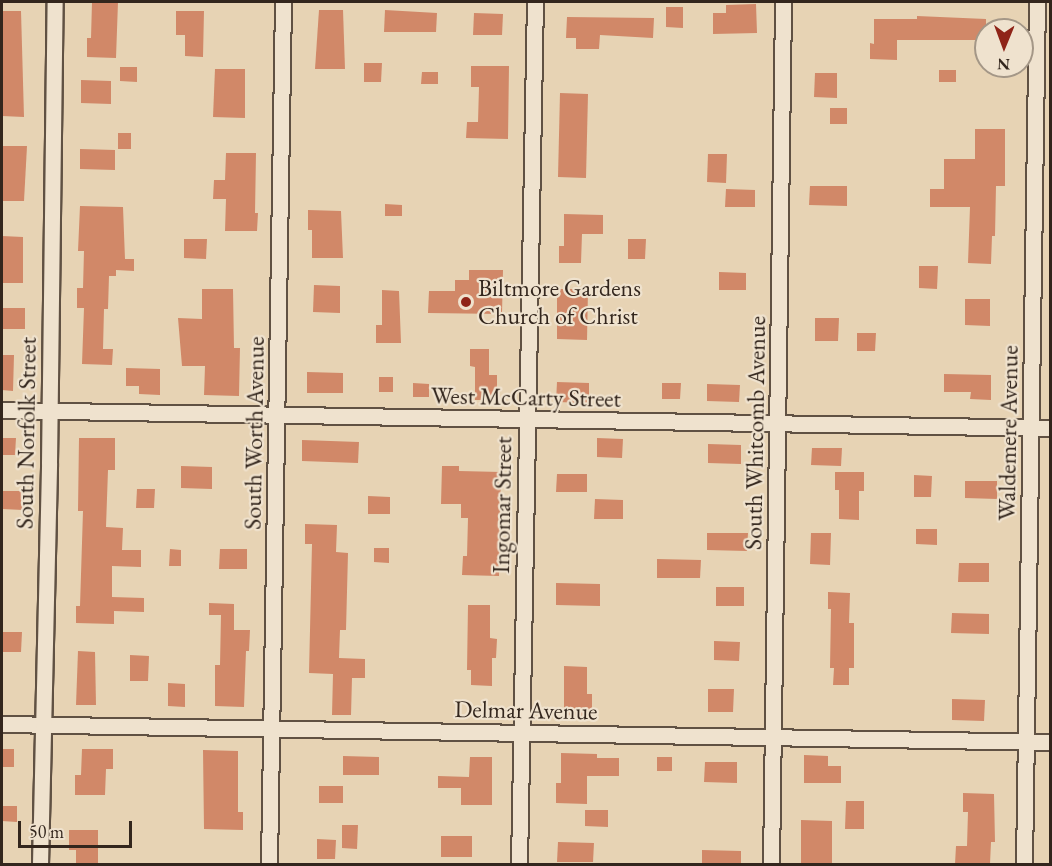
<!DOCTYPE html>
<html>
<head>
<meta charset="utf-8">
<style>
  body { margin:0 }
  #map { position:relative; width:1052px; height:866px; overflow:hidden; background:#e7d3b4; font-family:"EB Garamond",serif }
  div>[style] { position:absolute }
  .building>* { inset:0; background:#d18868 }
  .roads { filter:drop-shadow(2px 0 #605143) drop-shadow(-2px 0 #605143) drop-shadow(0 2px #605143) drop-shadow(0 -2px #605143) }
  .minor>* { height:15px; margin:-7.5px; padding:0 7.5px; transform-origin:7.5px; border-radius:7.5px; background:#efe2ce }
  .dots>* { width:16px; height:16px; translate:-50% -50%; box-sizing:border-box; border:3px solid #efe2ce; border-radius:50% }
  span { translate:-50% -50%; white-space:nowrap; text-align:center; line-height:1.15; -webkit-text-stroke:4.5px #efe2ce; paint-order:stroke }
  .poi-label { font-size:24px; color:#33261d }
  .left { translate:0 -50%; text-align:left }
  .street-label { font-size:24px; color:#33261d }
  .frame { position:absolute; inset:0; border:3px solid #33261d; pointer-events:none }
  .north { position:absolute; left:974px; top:18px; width:60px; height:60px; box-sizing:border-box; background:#efe2ce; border:2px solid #a49787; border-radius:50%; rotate:181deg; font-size:16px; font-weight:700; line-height:24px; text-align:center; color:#33261d }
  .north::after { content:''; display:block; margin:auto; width:21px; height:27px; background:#8f2418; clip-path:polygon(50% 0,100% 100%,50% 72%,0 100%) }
  .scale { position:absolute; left:18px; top:821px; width:114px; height:27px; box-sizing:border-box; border:3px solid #33261d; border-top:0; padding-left:8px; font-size:18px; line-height:21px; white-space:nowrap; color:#33261d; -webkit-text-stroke:4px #efe2ce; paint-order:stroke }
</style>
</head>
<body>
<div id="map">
  <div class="building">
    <i style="clip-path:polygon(92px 2px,118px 2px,116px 58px,87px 57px,87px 38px,91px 38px)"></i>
    <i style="clip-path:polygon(756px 4px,757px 33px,713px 34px,713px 13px,726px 13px,726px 5px)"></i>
    <i style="clip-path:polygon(666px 7px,683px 7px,683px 28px,666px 27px)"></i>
    <i style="clip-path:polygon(319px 10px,343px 10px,345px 69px,315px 69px)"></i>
    <i style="clip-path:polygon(385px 10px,437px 13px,436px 32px,384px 32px)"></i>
    <i style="clip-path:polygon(2px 11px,21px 11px,24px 117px,2px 116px)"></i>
    <i style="clip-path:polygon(176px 11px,204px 11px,203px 57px,185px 56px,185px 35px,176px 35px)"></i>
    <i style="clip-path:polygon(474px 13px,503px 14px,502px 35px,473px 35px)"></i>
    <i style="clip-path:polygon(917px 16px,986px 19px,986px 40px,897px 40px,897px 60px,870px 59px,870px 43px,874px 44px,874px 19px,917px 19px)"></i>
    <i style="clip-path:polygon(567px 17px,654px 18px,653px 38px,600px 35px,599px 49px,576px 49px,576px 38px,566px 38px)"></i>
    <i style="clip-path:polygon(364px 63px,382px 63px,381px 82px,364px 82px)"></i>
    <i style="clip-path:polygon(471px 66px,509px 66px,508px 139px,466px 138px,467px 122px,478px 122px,479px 87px,471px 87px)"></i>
    <i style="clip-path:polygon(120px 67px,137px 67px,137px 82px,120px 81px)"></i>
    <i style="clip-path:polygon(215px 69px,245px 69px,245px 118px,213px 117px)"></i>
    <i style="clip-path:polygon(939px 70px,956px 70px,956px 82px,939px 82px)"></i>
    <i style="clip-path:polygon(422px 72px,438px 72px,438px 84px,421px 84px)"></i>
    <i style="clip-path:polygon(815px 73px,837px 73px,837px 98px,814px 97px)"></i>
    <i style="clip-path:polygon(81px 80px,111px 81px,111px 104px,81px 103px)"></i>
    <i style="clip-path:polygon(560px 93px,588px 94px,586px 178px,558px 177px)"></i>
    <i style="clip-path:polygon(830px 108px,847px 108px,847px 124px,830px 124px)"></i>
    <i style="clip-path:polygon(975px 129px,1005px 129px,1005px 186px,996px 186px,995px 236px,992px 236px,991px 264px,968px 263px,970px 207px,930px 207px,930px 189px,944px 189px,944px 159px,975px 159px)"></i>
    <i style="clip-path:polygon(118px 133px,131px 133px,131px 149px,118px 149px)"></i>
    <i style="clip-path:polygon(2px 146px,27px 146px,24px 201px,2px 201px)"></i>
    <i style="clip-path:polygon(80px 149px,115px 150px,115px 170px,80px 169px)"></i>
    <i style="clip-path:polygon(226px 153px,256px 153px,255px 213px,258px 213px,257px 231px,225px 231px,226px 199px,213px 199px,214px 180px,225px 180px)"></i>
    <i style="clip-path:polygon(708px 154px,727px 154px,726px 183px,707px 182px)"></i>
    <i style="clip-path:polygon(810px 186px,847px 186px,847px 206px,809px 205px)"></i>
    <i style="clip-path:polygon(726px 189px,755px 190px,755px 207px,725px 207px)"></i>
    <i style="clip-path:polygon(385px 204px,402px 205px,402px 216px,385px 216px)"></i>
    <i style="clip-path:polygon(80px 206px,123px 207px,125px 259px,134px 259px,134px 271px,116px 270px,116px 276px,109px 276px,108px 309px,104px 309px,103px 349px,113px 349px,112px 365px,82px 364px,84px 308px,77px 308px,77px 288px,83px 288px,84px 251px,78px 251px)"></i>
    <i style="clip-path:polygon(308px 210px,341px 211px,343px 258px,312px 258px,312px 230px,308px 230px)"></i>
    <i style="clip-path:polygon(564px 214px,603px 215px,603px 234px,582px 234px,581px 263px,559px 263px,559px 246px,564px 246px)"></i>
    <i style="clip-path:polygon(2px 236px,23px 237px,23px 283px,2px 283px)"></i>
    <i style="clip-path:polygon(184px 239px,207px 239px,206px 259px,184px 258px)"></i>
    <i style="clip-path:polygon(628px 239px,646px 239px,645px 259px,628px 259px)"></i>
    <i style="clip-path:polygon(919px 266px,938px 266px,937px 289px,919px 288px)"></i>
    <i style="clip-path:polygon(469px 270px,503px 270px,502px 314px,428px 313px,429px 291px,455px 291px,455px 280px,469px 280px)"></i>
    <i style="clip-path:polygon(719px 272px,746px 273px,746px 290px,719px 290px)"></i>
    <i style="clip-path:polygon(314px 285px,340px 286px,340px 313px,313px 312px)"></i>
    <i style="clip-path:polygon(202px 289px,233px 289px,234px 348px,240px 348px,239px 396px,204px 395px,205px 366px,182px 366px,178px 318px,202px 319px)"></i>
    <i style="clip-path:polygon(557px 289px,588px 289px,587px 340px,557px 339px)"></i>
    <i style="clip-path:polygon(382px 290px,399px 291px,401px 343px,376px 343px,376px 325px,382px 325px)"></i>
    <i style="clip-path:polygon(965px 299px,990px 299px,990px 326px,965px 325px)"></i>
    <i style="clip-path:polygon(2px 308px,25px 308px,25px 329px,2px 329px)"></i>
    <i style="clip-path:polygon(815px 318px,839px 318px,838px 341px,815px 341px)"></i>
    <i style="clip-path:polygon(857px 333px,876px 333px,875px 351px,857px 351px)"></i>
    <i style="clip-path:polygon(470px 349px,489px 349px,489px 375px,497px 375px,497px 400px,475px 400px,475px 367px,470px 366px)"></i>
    <i style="clip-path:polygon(2px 355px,14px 355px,13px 391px,2px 390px)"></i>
    <i style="clip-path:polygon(126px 368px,160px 369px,160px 395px,139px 394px,139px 386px,126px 386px)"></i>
    <i style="clip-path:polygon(307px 372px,343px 373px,343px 393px,307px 393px)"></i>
    <i style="clip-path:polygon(944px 374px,991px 375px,991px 400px,970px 399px,971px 392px,944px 392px)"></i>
    <i style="clip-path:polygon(379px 377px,393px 377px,393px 392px,379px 392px)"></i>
    <i style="clip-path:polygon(557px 382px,589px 383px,589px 403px,556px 402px)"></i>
    <i style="clip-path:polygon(413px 383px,429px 384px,429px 397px,413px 397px)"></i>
    <i style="clip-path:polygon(662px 383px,681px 383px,680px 399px,662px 399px)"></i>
    <i style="clip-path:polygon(707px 384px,740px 385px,739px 402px,707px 401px)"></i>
    <i style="clip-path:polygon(2px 438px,16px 438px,15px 455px,2px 455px)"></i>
    <i style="clip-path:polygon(79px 438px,115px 438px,115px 470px,108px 470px,106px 527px,123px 528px,122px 550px,141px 550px,141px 567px,112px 566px,112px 597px,144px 598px,144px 612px,114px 611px,114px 624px,76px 623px,76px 606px,80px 606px,83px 511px,78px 511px)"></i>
    <i style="clip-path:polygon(597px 438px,623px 439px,622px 458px,597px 457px)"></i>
    <i style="clip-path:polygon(302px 440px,359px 442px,358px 463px,302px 461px)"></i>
    <i style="clip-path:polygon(708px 444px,741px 445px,741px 464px,708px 463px)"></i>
    <i style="clip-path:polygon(812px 448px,842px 448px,841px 466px,811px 465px)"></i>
    <i style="clip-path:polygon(181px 466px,212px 467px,212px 489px,181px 488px)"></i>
    <i style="clip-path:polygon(442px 466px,459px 466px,459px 471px,501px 472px,499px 576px,462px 575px,463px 556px,467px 556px,468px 518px,461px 518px,461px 504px,441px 504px)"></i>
    <i style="clip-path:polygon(835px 472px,864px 472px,864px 491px,859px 491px,859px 520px,839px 519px,839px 490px,835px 490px)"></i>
    <i style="clip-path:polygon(557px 474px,587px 474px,587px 492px,556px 492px)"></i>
    <i style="clip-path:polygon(914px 475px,932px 476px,931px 497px,914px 497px)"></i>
    <i style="clip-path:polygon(965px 481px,997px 481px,997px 499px,965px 498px)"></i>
    <i style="clip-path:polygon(137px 489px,155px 489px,154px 508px,136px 508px)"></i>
    <i style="clip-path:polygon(2px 491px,23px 491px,23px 510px,2px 509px)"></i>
    <i style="clip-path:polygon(368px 496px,390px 497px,390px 514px,368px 514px)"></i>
    <i style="clip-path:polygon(595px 499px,623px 500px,623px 519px,594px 519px)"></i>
    <i style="clip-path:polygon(305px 524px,337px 525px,336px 552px,348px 553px,346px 630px,340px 630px,339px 658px,365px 659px,365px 678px,352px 678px,351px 715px,332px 715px,333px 674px,309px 673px,312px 544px,305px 544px)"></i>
    <i style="clip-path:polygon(916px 529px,937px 529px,937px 545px,916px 544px)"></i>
    <i style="clip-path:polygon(707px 533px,748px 533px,747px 551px,707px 550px)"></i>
    <i style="clip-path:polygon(811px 533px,831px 533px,830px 565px,810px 564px)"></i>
    <i style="clip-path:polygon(374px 548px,389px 548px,389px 563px,374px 562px)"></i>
    <i style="clip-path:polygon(170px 549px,181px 550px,181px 566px,169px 566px)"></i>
    <i style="clip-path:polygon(220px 549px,247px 549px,247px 569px,219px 569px)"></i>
    <i style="clip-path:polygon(657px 559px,701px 560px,700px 578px,657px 578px)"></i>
    <i style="clip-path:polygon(959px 563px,989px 563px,989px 582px,958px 582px)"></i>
    <i style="clip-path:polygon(556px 583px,600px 584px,600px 606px,556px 605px)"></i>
    <i style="clip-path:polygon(716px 587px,744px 587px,744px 606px,716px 606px)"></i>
    <i style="clip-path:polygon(828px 592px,850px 593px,849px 623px,854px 623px,854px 668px,849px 668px,849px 685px,833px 685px,834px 668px,830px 668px,831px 609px,828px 609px)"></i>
    <i style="clip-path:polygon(209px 603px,234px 604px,234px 630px,250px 630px,249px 651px,246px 651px,244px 707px,215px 706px,215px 665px,220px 665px,221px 615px,209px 615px)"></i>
    <i style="clip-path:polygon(468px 605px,490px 605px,490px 638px,497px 639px,496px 658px,492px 658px,492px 686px,471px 685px,471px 670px,467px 670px)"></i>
    <i style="clip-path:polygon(952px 613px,989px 614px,989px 634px,951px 633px)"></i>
    <i style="clip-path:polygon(2px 632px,22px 632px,21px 652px,2px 652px)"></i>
    <i style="clip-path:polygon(714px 641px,740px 642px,739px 661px,714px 660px)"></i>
    <i style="clip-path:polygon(78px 651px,95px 652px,96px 705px,76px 705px)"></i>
    <i style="clip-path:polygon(130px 655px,149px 656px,148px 681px,130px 681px)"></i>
    <i style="clip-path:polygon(564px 666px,587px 667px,587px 694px,592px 694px,592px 716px,564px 715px)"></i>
    <i style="clip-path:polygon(168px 683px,185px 684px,185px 707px,168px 706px)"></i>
    <i style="clip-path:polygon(708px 689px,734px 689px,733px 712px,708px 712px)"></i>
    <i style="clip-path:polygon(952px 699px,985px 700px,984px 721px,952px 720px)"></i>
    <i style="clip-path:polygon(2px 749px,14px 749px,14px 767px,2px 767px)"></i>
    <i style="clip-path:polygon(82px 749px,113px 749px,113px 769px,106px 769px,105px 795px,75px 795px,75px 775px,81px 775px)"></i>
    <i style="clip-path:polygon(203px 750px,238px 751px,238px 812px,243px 812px,243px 830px,204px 829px)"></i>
    <i style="clip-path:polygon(561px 753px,597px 754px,597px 758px,619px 758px,619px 776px,587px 776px,587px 804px,556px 803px,556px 783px,561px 783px)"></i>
    <i style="clip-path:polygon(804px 755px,828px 756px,828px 766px,841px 766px,841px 783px,804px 783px)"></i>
    <i style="clip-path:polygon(343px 756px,379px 757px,379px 775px,343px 775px)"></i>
    <i style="clip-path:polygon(470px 757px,492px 757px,492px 805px,461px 805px,461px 788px,438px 788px,438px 776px,469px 777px)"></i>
    <i style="clip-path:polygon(657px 757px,672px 757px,672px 771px,657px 771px)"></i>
    <i style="clip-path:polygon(705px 762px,737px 762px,737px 783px,704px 782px)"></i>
    <i style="clip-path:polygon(319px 786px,343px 786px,343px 803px,319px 803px)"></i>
    <i style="clip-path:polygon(963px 793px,994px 794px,995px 842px,991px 842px,990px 864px,955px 864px,956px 846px,967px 846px,968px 812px,963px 812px)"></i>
    <i style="clip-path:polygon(846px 801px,864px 801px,864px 829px,845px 829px)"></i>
    <i style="clip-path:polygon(2px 806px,17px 806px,17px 822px,2px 821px)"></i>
    <i style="clip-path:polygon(585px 810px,608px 810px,608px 827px,585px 826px)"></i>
    <i style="clip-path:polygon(801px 820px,832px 821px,832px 864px,801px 864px)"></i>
    <i style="clip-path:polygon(342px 825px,358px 825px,357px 849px,342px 848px)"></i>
    <i style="clip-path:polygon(69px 830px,98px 830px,98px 864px,76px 864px,76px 850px,69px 850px)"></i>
    <i style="clip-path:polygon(441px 836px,472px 836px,472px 857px,441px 857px)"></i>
    <i style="clip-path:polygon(317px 839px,336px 840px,335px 859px,317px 859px)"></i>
    <i style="clip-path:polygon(558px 842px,594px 843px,593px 862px,557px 862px)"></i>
    <i style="clip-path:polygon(702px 850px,741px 851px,741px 864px,702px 864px)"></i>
  </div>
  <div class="roads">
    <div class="minor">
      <i style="left:2px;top:410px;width:1048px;rotate:0.98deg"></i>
      <i style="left:2px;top:724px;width:1048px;rotate:0.98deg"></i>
      <i style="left:40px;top:864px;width:401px;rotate:-88.7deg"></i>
      <i style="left:49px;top:463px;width:461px;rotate:-89.3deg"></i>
      <i style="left:269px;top:864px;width:862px;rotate:-89.07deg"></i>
      <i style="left:519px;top:864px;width:862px;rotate:-88.94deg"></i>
      <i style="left:771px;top:864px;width:862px;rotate:-89.2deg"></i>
      <i style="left:1024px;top:864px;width:862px;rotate:-89.14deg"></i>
    </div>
  </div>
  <div class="dots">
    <i style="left:466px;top:302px;background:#8f2418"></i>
  </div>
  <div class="poi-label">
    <span class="left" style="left:478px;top:302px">Biltmore Gardens<br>Church of Christ</span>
  </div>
  <div class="street-label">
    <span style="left:526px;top:397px;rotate:1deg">West McCarty Street</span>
    <span style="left:26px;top:433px;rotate:-89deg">South Norfolk Street</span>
    <span style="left:254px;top:433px;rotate:-89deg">South Worth Avenue</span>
    <span style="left:755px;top:433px;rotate:-89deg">South Whitcomb Avenue</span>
    <span style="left:1008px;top:433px;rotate:-89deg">Waldemere Avenue</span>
    <span style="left:502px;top:505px;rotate:-89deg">Ingomar Street</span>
    <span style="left:526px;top:710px;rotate:1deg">Delmar Avenue</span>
  </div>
  <div class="frame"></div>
  <div class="north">N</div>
  <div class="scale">50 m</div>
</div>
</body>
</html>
